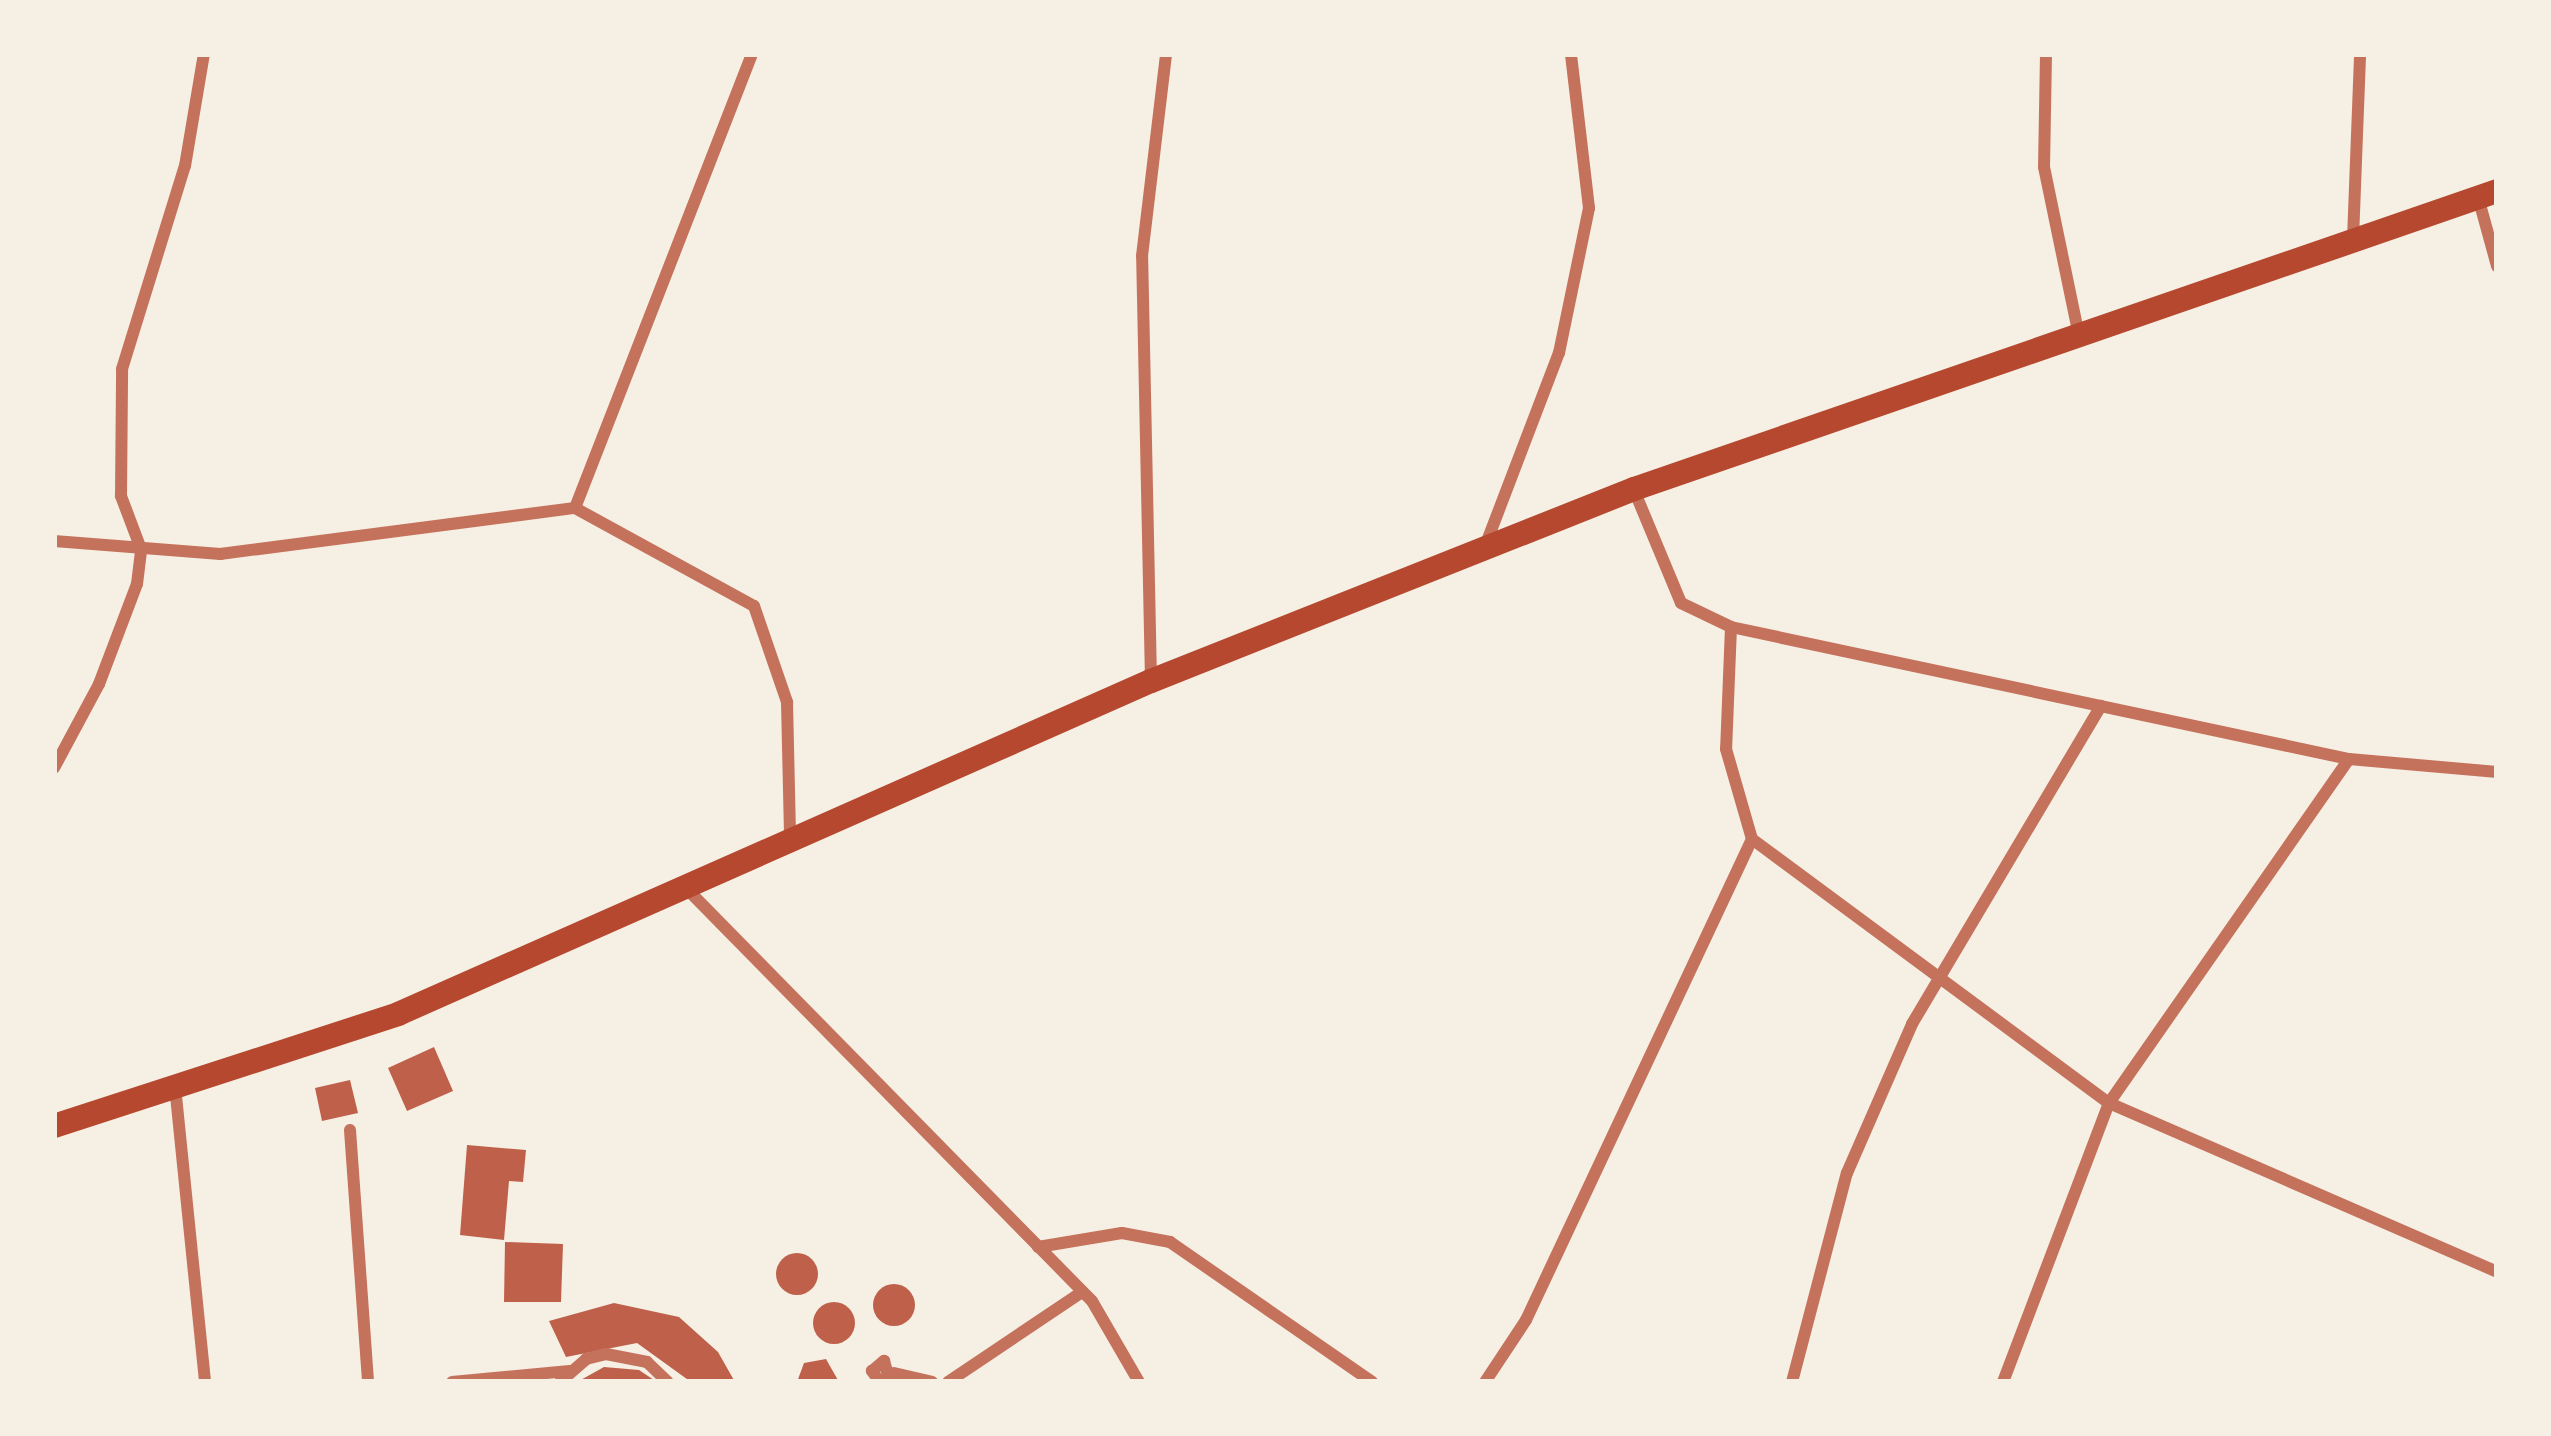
<!DOCTYPE html>
<html>
<head>
<meta charset="utf-8">
<style>
  body { margin:0 }
  #map { position:relative; width:2551px; height:1436px; overflow:hidden; background:#f6efe4; font-family:"Exo 2",sans-serif }
  div>[style] { position:absolute }
  .building>* { inset:0; background:#bf614a }
  .round { border-radius:50% }
  .minor>* { height:12px; margin:-6px; padding:0 6px; transform-origin:6px; border-radius:6px; background:#c5725c }
  .secondary>* { height:24px; margin:-12px; padding:0 12px; transform-origin:12px; border-radius:12px; background:#b5482f }
  span { translate:-50% -50%; white-space:nowrap; text-align:center; line-height:1.15; -webkit-text-stroke:10px #f6efe4; paint-order:stroke }
  .frame { position:absolute; inset:0; border:57px solid #f6efe4; pointer-events:none }
</style>
</head>
<body>
<div id="map">
  <div class="building">
    <i style="clip-path:polygon(434px 1047px,453px 1091px,407px 1111px,388px 1068px)"></i>
    <i style="clip-path:polygon(350px 1080px,358px 1113px,322px 1121px,315px 1088px)"></i>
    <i style="clip-path:polygon(467px 1145px,526px 1150px,523px 1182px,509px 1181px,504px 1240px,460px 1235px)"></i>
    <i style="clip-path:polygon(505px 1242px,563px 1244px,561px 1302px,504px 1302px)"></i>
    <i class="round" style="left:776px;top:1253px;width:42px;height:42px"></i>
    <i class="round" style="left:873px;top:1284px;width:42px;height:42px"></i>
    <i class="round" style="left:813px;top:1302px;width:42px;height:42px"></i>
    <i style="clip-path:polygon(614px 1303px,679px 1317px,718px 1352px,735px 1382px,691px 1382px,637px 1343px,566px 1357px,549px 1321px)"></i>
    <i style="clip-path:polygon(826px 1359px,839px 1382px,797px 1382px,804px 1363px)"></i>
    <i style="clip-path:polygon(604px 1367px,639px 1370px,657px 1382px,577px 1382px)"></i>
  </div>
  <div class="minor">
    <i style="left:2046px;top:54px;width:113px;rotate:91deg"></i>
    <i style="left:2044px;top:167px;width:167px;rotate:78.3deg"></i>
    <i style="left:2478px;top:197px;width:72px;rotate:74.6deg"></i>
    <i style="left:2353px;top:239px;width:185px;rotate:-87.8deg"></i>
    <i style="left:1634px;top:490px;width:122px;rotate:67.4deg"></i>
    <i style="left:1681px;top:603px;width:55px;rotate:25.6deg"></i>
    <i style="left:1731px;top:627px;width:632px;rotate:12.06deg"></i>
    <i style="left:2349px;top:759px;width:149px;rotate:5deg"></i>
    <i style="left:575px;top:508px;width:487px;rotate:-68.7deg"></i>
    <i style="left:54px;top:541px;width:167px;rotate:4.5deg"></i>
    <i style="left:220px;top:554px;width:358px;rotate:-7.4deg"></i>
    <i style="left:575px;top:508px;width:204px;rotate:28.7deg"></i>
    <i style="left:754px;top:606px;width:102px;rotate:71deg"></i>
    <i style="left:787px;top:702px;width:134px;rotate:88.7deg"></i>
    <i style="left:1484px;top:549px;width:210px;rotate:-69.1deg"></i>
    <i style="left:1559px;top:353px;width:148px;rotate:-78.3deg"></i>
    <i style="left:1589px;top:208px;width:155px;rotate:-96.7deg"></i>
    <i style="left:1731px;top:627px;width:122px;rotate:92.3deg"></i>
    <i style="left:1726px;top:749px;width:94px;rotate:73.9deg"></i>
    <i style="left:1752px;top:839px;width:444px;rotate:36.5deg"></i>
    <i style="left:2109px;top:1103px;width:423px;rotate:23.5deg"></i>
    <i style="left:1151px;top:680px;width:424px;rotate:-91.2deg"></i>
    <i style="left:1142px;top:256px;width:203px;rotate:-83.2deg"></i>
    <i style="left:54px;top:768px;width:95px;rotate:-61.8deg"></i>
    <i style="left:99px;top:684px;width:107px;rotate:-69.2deg"></i>
    <i style="left:137px;top:584px;width:35px;rotate:-83deg"></i>
    <i style="left:141px;top:549px;width:57px;rotate:-110.7deg"></i>
    <i style="left:121px;top:496px;width:127px;rotate:-89.5deg"></i>
    <i style="left:122px;top:369px;width:213px;rotate:-72.8deg"></i>
    <i style="left:185px;top:166px;width:114px;rotate:-80.4deg"></i>
    <i style="left:683px;top:885px;width:583px;rotate:45.49deg"></i>
    <i style="left:1092px;top:1301px;width:94px;rotate:59.9deg"></i>
    <i style="left:175px;top:1086px;width:298px;rotate:84.2deg"></i>
    <i style="left:350px;top:1130px;width:253px;rotate:85.9deg"></i>
    <i style="left:1038px;top:1247px;width:85px;rotate:-9.5deg"></i>
    <i style="left:1122px;top:1233px;width:49px;rotate:10.6deg"></i>
    <i style="left:1170px;top:1242px;width:246px;rotate:34.7deg"></i>
    <i style="left:894px;top:1373px;width:39px;rotate:13deg"></i>
    <i style="left:452px;top:1382px;width:118px;rotate:-5.4deg"></i>
    <i style="left:560px;top:1382px;width:35px;rotate:-41deg"></i>
    <i style="left:586px;top:1359px;width:21px;rotate:-14deg"></i>
    <i style="left:606px;top:1354px;width:42px;rotate:11deg"></i>
    <i style="left:647px;top:1362px;width:29px;rotate:44deg"></i>
    <i style="left:880px;top:1382px;width:14px;rotate:-126deg"></i>
    <i style="left:872px;top:1371px;width:16px;rotate:-40deg"></i>
    <i style="left:884px;top:1361px;width:22px;rotate:74deg"></i>
    <i style="left:948px;top:1382px;width:161px;rotate:-33.9deg"></i>
    <i style="left:1485px;top:1382px;width:74px;rotate:-56.5deg"></i>
    <i style="left:1526px;top:1320px;width:531px;rotate:-64.83deg"></i>
    <i style="left:1792px;top:1382px;width:216px;rotate:-75.3deg"></i>
    <i style="left:1847px;top:1173px;width:163px;rotate:-66.4deg"></i>
    <i style="left:1912px;top:1024px;width:370px;rotate:-59.3deg"></i>
    <i style="left:2003px;top:1382px;width:298px;rotate:-69.2deg"></i>
    <i style="left:2109px;top:1103px;width:419px;rotate:-55.1deg"></i>
  </div>
  <div class="secondary">
    <i style="left:54px;top:1126px;width:362px;rotate:-18deg"></i>
    <i style="left:398px;top:1014px;width:823px;rotate:-23.86deg"></i>
    <i style="left:1151px;top:681px;width:520px;rotate:-21.68deg"></i>
    <i style="left:1634px;top:489px;width:913px;rotate:-19.05deg"></i>
  </div>
  <div class="frame"></div>
</div>
</body>
</html>
